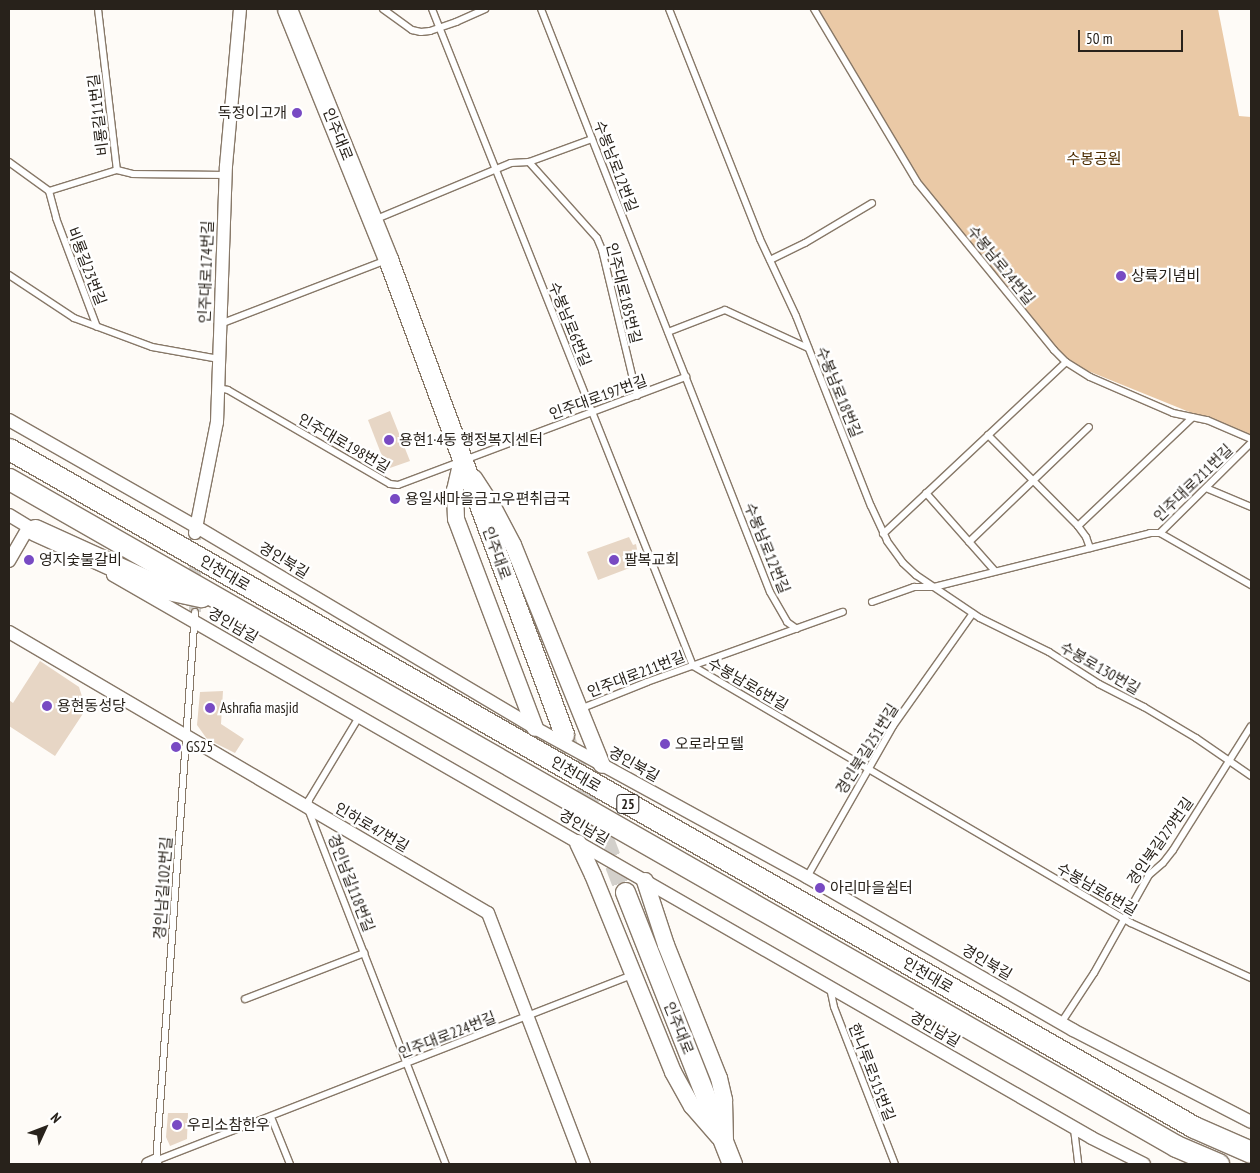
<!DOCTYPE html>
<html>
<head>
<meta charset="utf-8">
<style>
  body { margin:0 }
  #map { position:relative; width:1260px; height:1173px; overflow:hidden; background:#fefbf7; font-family:"PT Sans Narrow","Noto Sans KR",sans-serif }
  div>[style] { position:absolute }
  .green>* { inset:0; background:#eac9a6 }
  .building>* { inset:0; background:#e7d6c5 }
  .minor-tunnel>* { height:12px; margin-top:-6px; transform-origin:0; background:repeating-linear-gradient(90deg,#d3d0cb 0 12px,transparent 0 18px) }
  .secondary-tunnel>* { height:19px; margin-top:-9.5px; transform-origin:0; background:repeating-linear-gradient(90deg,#d3d0cb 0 19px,transparent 0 28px) }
  .roads { filter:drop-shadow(1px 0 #877868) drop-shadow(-1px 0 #877868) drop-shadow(0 1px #877868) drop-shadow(0 -1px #877868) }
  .service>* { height:6px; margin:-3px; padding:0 3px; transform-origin:3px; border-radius:3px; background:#fff }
  .minor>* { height:12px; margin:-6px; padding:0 6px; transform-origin:6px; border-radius:6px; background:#fff }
  .tertiary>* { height:16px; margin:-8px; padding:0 8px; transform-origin:8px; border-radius:8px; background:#fff }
  .secondary>* { height:19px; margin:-9.5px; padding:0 9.5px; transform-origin:9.5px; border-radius:9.5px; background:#fff }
  .trunk>* { height:21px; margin:-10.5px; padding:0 10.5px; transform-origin:10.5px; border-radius:10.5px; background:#fff }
  .dots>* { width:14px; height:14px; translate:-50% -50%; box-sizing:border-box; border:2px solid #fff; border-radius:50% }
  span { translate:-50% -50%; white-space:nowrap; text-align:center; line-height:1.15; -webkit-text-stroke:4.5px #fff; paint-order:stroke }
  .shield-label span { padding:1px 4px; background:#fff; border:1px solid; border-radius:4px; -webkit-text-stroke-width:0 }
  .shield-label { font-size:14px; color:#28221b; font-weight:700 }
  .poi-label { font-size:15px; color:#28221b }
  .right { translate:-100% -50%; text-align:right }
  .left { translate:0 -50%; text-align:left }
  .street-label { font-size:15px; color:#28221b }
  .park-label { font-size:15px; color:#4c2c00 }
  .frame { position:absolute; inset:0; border:10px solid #28221b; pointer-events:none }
  .north { position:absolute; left:20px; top:1103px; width:50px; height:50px; -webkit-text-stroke:4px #fff; paint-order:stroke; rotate:47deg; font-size:14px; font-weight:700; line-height:20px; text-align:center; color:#28221b }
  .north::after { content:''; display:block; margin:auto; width:18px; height:22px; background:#28221b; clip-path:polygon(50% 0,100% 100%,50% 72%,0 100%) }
  .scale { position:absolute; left:1078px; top:30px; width:105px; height:22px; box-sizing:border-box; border:2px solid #28221b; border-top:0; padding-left:6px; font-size:15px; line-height:18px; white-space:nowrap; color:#28221b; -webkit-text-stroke:4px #fff; paint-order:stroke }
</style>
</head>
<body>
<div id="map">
  <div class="green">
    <i style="clip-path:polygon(817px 9px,1218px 9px,1239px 116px,1251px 117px,1251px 437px,1066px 362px,919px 182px)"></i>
  </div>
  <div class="building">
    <i style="clip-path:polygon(390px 411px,410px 461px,387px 469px,368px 420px)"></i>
    <i style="clip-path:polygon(629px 537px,633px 545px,636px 544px,640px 564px,598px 580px,587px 552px)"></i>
    <i style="clip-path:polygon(40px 661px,79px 687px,86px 709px,55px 756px,9px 726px,9px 700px,13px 703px)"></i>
    <i style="clip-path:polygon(223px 691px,221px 724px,244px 739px,235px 753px,207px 739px,197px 725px,200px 692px)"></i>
    <i style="clip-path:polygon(168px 1113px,188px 1113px,187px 1139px,170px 1146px,166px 1137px)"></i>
  </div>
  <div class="minor-tunnel">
    <i style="left:195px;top:612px;width:77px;rotate:-90deg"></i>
  </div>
  <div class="secondary-tunnel">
    <i style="left:564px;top:734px;width:169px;rotate:68.9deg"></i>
  </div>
  <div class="roads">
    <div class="service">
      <i style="left:98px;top:9px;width:162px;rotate:83.3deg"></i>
      <i style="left:383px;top:9px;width:36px;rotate:36deg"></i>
      <i style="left:412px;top:30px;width:9px;rotate:13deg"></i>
      <i style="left:421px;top:32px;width:9px;rotate:-6deg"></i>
      <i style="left:430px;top:31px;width:28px;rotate:-19deg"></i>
      <i style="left:456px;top:22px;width:32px;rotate:-24deg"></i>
      <i style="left:432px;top:9px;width:707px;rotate:68.33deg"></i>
      <i style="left:693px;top:666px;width:508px;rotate:30.4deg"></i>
      <i style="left:1131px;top:923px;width:132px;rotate:24.6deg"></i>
      <i style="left:541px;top:9px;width:626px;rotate:68.56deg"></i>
      <i style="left:770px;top:592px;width:34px;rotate:60deg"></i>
      <i style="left:787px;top:622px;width:12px;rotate:35deg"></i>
      <i style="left:669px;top:9px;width:247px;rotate:68.4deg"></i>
      <i style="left:760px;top:239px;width:85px;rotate:64.9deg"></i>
      <i style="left:796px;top:316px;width:204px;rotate:68.5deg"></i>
      <i style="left:871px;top:506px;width:38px;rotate:65deg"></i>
      <i style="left:887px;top:541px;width:27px;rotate:54deg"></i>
      <i style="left:903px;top:563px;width:18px;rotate:43deg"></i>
      <i style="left:916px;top:575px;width:77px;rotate:33.9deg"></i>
      <i style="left:980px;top:618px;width:77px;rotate:26.2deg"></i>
      <i style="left:1049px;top:652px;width:59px;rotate:32.6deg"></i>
      <i style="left:1099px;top:684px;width:51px;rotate:27.1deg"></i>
      <i style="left:1144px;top:707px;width:61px;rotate:30.8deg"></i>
      <i style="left:1196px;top:738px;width:67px;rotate:34.6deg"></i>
      <i style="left:814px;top:9px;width:201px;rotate:59.2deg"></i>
      <i style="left:917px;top:182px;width:217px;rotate:50.8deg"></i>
      <i style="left:1054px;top:350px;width:17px;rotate:45deg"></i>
      <i style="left:1066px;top:362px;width:28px;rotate:32deg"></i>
      <i style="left:1090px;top:377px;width:90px;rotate:23.4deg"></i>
      <i style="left:1173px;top:413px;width:35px;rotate:12deg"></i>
      <i style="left:1207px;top:420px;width:48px;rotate:23.4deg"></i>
      <i style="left:9px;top:162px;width:49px;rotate:35.9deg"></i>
      <i style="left:49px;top:191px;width:28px;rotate:75deg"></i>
      <i style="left:56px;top:218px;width:116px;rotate:69.4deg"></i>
      <i style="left:529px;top:162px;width:102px;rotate:48.2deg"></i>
      <i style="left:597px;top:238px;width:13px;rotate:67deg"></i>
      <i style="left:602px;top:250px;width:150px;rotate:76.5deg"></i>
      <i style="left:49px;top:191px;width:71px;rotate:-17.2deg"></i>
      <i style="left:117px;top:170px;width:16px;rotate:14deg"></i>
      <i style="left:133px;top:174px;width:92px;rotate:0.6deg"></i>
      <i style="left:374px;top:220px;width:148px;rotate:-22.6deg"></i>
      <i style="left:511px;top:163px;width:18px;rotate:-3deg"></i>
      <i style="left:529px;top:162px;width:67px;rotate:-20.1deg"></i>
      <i style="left:770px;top:260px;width:39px;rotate:-26deg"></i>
      <i style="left:805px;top:243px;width:78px;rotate:-30.8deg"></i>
      <i style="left:9px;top:275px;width:78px;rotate:33.5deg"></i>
      <i style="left:74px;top:318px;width:83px;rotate:20.4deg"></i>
      <i style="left:152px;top:347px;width:68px;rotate:10.2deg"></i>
      <i style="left:220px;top:324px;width:179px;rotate:-21deg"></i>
      <i style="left:668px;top:332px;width:61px;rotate:-21.1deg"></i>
      <i style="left:725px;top:310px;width:91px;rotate:24.6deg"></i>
      <i style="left:218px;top:388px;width:10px;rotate:11deg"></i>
      <i style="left:228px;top:390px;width:187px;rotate:30.1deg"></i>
      <i style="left:390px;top:484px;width:8px;rotate:7deg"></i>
      <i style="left:398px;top:485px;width:308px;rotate:-20.6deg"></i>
      <i style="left:988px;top:435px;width:128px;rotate:45.3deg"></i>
      <i style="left:1078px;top:526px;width:14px;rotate:54deg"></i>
      <i style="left:1086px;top:537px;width:12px;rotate:70deg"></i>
      <i style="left:1206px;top:488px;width:49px;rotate:22.9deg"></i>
      <i style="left:926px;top:493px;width:104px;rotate:48.5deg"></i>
      <i style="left:1078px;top:526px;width:158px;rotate:-43.5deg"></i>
      <i style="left:1160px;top:533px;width:105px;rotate:29.7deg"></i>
      <i style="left:883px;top:534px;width:251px;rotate:-43.2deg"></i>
      <i style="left:969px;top:542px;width:166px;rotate:-43.8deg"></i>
      <i style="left:872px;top:602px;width:45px;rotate:-19.7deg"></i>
      <i style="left:914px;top:587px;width:20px"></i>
      <i style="left:934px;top:587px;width:223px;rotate:-14deg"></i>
      <i style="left:1150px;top:533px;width:10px"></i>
      <i style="left:1160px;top:533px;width:128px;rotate:-44.7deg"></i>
      <i style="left:580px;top:709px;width:72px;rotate:-21.9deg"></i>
      <i style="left:647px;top:682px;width:208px;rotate:-19.7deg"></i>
      <i style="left:359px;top:717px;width:97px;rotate:121.1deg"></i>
      <i style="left:309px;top:800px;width:9px;rotate:96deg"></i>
      <i style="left:308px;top:809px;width:381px;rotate:68.8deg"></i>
      <i style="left:807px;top:877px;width:174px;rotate:-60.3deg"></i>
      <i style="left:893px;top:726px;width:138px;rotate:-54.7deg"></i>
      <i style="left:830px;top:988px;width:19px;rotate:78deg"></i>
      <i style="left:834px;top:1007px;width:168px;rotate:68.8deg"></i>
      <i style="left:245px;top:999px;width:128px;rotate:-21.1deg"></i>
      <i style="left:1061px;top:1023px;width:60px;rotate:-56.6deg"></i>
      <i style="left:1094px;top:973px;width:112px;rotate:-60.7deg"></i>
      <i style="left:1149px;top:875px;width:18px;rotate:-41deg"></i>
      <i style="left:1163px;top:863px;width:16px;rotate:-52deg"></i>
      <i style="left:1173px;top:850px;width:146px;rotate:-57.8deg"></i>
      <i style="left:271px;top:1117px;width:51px;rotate:68deg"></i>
      <i style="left:1074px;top:1129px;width:35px;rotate:83deg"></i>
      <i style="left:155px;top:1161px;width:512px;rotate:-21.3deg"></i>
      <i style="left:156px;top:1163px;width:552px;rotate:-85.95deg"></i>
    </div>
    <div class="minor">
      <i style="left:9px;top:420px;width:214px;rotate:29.7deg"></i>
      <i style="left:195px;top:526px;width:395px;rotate:30.7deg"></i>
      <i style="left:535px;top:728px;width:310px;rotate:28.7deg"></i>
      <i style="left:807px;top:877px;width:307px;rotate:29.9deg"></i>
      <i style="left:1073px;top:1030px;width:200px;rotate:27.3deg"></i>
      <i style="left:9px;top:515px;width:35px;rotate:31deg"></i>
      <i style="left:195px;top:533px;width:113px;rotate:-78.8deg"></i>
      <i style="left:217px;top:422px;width:256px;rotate:-88deg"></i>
      <i style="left:226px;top:166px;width:158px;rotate:-84.9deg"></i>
      <i style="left:9px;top:561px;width:39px;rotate:-60deg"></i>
      <i style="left:113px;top:575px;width:1129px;rotate:29.9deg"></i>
      <i style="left:1092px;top:1138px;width:58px;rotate:26.6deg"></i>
      <i style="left:9px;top:632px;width:555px;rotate:30.4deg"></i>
      <i style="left:488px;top:913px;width:269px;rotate:69.1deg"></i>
      <i style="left:148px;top:1164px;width:8px;rotate:-23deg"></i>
    </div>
    <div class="tertiary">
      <i style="left:462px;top:460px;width:31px;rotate:103deg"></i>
      <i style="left:455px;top:490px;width:29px;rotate:88deg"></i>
      <i style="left:456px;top:519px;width:223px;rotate:69.3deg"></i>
      <i style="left:474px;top:478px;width:35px;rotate:57deg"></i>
      <i style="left:493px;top:507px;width:43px;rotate:62.2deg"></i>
      <i style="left:513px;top:545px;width:237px;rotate:68deg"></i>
      <i style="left:578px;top:843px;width:35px;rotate:65deg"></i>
      <i style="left:593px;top:875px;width:213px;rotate:67.9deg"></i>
      <i style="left:673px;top:1072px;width:39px;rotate:61deg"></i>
      <i style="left:692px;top:1106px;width:41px;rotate:48.9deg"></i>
      <i style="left:645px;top:881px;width:67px;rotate:71.8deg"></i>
      <i style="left:666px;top:945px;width:143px;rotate:68.3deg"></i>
      <i style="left:719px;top:1078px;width:23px;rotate:77deg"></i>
      <i style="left:724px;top:1100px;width:42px;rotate:88.6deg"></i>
    </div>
    <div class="secondary">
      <i style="left:287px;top:9px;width:270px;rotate:68deg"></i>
      <i style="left:388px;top:259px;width:507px;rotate:69.67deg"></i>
      <i style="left:625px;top:892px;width:292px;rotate:68.5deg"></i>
    </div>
    <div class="trunk">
      <i style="left:9px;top:449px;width:1365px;rotate:29.78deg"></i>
      <i style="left:1194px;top:1127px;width:62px;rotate:23.7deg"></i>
      <i style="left:9px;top:479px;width:1344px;rotate:29.75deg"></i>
      <i style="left:1176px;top:1146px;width:46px;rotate:23.2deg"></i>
      <i style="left:35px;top:530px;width:141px;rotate:24.4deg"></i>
      <i style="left:163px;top:588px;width:39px;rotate:12deg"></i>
    </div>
  </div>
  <div class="dots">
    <i style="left:297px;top:113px;background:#784ac3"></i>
    <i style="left:1121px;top:276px;background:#784ac3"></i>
    <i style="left:389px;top:440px;background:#784ac3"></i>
    <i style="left:395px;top:499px;background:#784ac3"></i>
    <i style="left:29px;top:560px;background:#784ac3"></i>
    <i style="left:614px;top:560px;background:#784ac3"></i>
    <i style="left:47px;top:706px;background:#784ac3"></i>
    <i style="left:210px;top:708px;background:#784ac3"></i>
    <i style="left:665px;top:744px;background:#784ac3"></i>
    <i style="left:176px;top:747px;background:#784ac3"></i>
    <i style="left:820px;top:888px;background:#784ac3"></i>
    <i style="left:177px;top:1125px;background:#784ac3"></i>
  </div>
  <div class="shield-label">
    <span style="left:628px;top:804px">25</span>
  </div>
  <div class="poi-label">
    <span class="right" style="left:287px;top:113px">독정이고개</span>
    <span class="left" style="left:1131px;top:276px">상륙기념비</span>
    <span class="left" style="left:399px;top:440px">용현1·4동 행정복지센터</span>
    <span class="left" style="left:405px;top:499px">용일새마을금고우편취급국</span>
    <span class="left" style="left:39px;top:560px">영지숯불갈비</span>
    <span class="left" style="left:624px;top:560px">팔복교회</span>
    <span class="left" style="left:57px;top:706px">용현동성당</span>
    <span class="left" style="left:220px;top:708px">Ashrafia masjid</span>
    <span class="left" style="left:675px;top:744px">오로라모텔</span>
    <span class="left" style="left:186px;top:747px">GS25</span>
    <span class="left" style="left:830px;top:888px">아리마을쉼터</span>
    <span class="left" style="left:187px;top:1125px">우리소참한우</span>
  </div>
  <div class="street-label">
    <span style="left:98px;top:115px;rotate:-97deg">비룡길11번길</span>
    <span style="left:338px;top:134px;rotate:68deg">인주대로</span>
    <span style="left:616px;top:166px;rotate:69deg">수봉남로12번길</span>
    <span style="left:1001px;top:265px;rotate:51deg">수봉남로24번길</span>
    <span style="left:87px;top:266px;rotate:69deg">비룡길23번길</span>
    <span style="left:206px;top:272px;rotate:-88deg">인주대로174번길</span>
    <span style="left:624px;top:293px;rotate:76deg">인주대로185번길</span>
    <span style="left:570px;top:324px;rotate:68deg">수봉남로6번길</span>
    <span style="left:839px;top:392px;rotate:68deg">수봉남로18번길</span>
    <span style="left:598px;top:397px;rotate:-20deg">인주대로197번길</span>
    <span style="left:344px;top:443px;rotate:30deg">인주대로198번길</span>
    <span style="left:1193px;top:483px;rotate:-44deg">인주대로211번길</span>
    <span style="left:767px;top:548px;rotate:68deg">수봉남로12번길</span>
    <span style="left:497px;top:553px;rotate:70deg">인주대로</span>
    <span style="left:284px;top:560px;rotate:31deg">경인북길</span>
    <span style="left:225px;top:573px;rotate:30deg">인천대로</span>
    <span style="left:233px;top:625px;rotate:30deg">경인남길</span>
    <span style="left:1100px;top:668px;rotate:30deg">수봉로130번길</span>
    <span style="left:636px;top:674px;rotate:-21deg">인주대로211번길</span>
    <span style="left:748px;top:684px;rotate:30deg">수봉남로6번길</span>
    <span style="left:867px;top:749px;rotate:-58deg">경인북길251번길</span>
    <span style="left:634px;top:764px;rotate:29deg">경인북길</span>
    <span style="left:576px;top:774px;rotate:30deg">인천대로</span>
    <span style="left:372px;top:827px;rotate:30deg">인하로47번길</span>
    <span style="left:584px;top:827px;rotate:30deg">경인남길</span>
    <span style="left:1160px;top:841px;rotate:-55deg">경인북길279번길</span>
    <span style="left:351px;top:883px;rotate:69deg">경인남길118번길</span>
    <span style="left:163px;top:888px;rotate:-86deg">경인남길102번길</span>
    <span style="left:1097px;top:889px;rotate:30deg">수봉남로6번길</span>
    <span style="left:987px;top:962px;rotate:30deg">경인북길</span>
    <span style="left:928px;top:975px;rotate:30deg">인천대로</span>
    <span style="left:679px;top:1028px;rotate:68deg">인주대로</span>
    <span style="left:935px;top:1029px;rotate:30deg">경인남길</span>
    <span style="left:447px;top:1035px;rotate:-21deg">인주대로224번길</span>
    <span style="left:872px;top:1072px;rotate:69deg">한나루로515번길</span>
  </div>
  <div class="park-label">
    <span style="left:1094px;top:159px">수봉공원</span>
  </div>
  <div class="frame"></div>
  <div class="north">N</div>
  <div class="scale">50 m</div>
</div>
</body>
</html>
